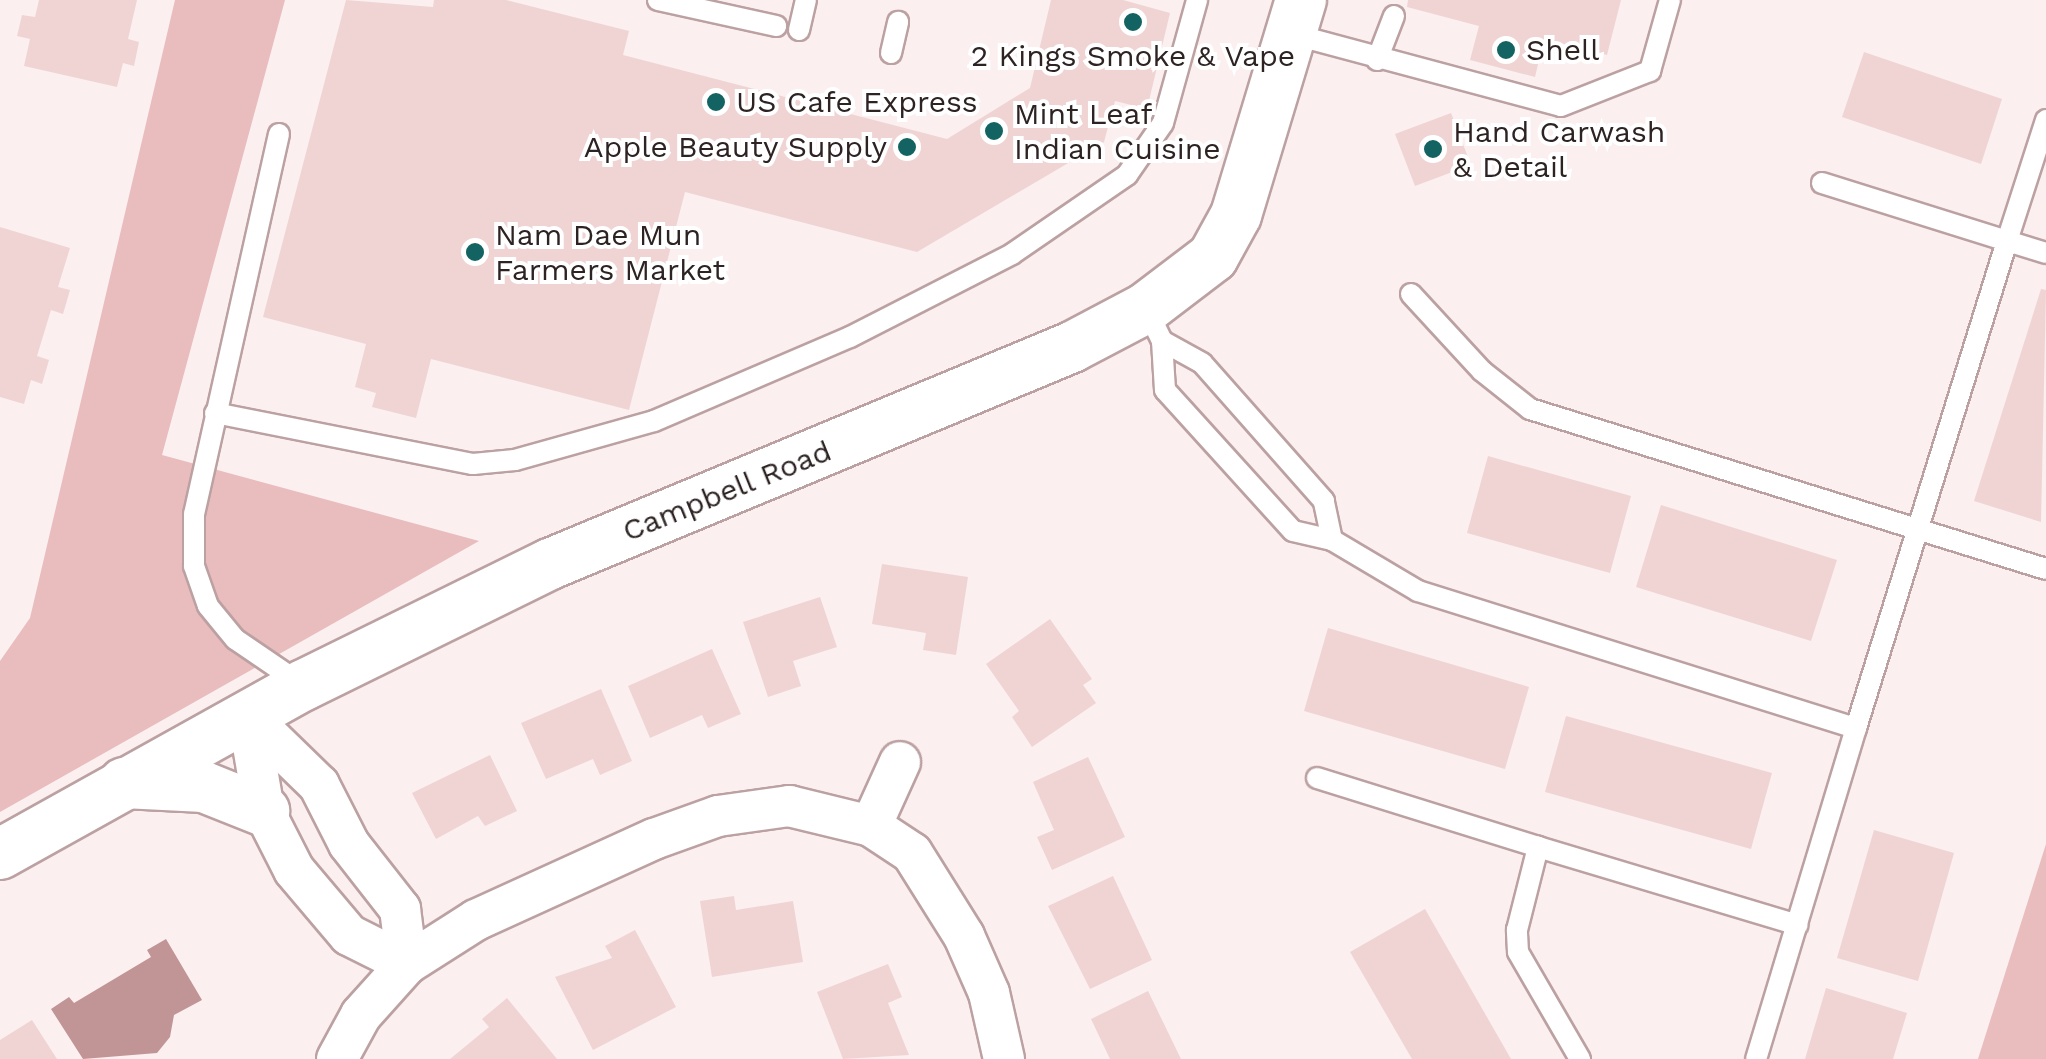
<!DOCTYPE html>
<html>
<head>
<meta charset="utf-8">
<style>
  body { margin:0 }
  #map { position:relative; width:2046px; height:1059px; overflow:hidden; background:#fbefef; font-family:"Work Sans",sans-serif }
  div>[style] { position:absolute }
  .green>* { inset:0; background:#e9bcbe }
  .water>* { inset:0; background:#c19496 }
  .building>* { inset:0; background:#f0d4d4 }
  .roads { filter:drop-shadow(2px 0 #bca1a2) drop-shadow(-2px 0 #bca1a2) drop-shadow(0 2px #bca1a2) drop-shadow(0 -2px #bca1a2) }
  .service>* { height:20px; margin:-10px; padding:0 10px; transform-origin:10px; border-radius:10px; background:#fff }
  .minor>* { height:40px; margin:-20px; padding:0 20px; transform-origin:20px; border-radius:20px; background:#fff }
  .tertiary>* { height:50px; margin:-25px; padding:0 25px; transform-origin:25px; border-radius:25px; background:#fff }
  .dots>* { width:28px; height:28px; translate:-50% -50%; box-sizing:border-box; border:5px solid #fff; border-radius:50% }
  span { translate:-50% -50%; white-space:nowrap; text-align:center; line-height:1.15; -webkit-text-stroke:8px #fff; paint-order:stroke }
  .poi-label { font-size:30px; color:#2d2323 }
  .left { translate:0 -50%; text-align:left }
  .right { translate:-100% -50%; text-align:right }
  .street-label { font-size:30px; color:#2d2323 }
</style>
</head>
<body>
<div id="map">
  <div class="green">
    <i style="clip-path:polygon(175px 0,285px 0,162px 455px,479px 541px,0 812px,0 661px,30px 618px)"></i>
    <i style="clip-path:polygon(2046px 844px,2046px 1059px,1978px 1059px)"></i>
  </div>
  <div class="water">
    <i style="clip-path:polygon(166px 939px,202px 1000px,174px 1015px,170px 1037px,157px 1053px,83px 1059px,51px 1009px,69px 997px,74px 1003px,151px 957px,147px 950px)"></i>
  </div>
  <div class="building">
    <i style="clip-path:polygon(39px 0,137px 0,128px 39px,139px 42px,134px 66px,123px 63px,117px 87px,24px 66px,30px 39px,17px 36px,22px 15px,35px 17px)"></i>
    <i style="clip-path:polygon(346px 0,433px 7px,434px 0,506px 0,629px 31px,623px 55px,947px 139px,1030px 88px,1051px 0,1123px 0,1170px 13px,1147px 109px,1115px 101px,1104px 142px,917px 252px,685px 192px,629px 410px,431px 359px,416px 418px,372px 407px,376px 393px,355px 387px,366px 344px,263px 317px)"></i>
    <i style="clip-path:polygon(1408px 0,1621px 0,1607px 55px,1544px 39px,1535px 77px,1470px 60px,1479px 26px,1407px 7px)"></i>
    <i style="clip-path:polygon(1864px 52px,2002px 99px,1981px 164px,1842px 117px)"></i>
    <i style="clip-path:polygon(1451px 113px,1471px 165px,1415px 186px,1395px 134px)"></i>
    <i style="clip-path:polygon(0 227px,70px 248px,58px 287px,70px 290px,63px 314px,51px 310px,37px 356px,49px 360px,42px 384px,31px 380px,24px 404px,0 397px)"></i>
    <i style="clip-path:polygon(2041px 289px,2046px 290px,2041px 522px,1974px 501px)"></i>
    <i style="clip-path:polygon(1488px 456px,1631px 496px,1610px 573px,1467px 533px)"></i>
    <i style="clip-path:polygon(1661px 505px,1837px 560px,1811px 641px,1636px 587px)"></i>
    <i style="clip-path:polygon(882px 564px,968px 577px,956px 655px,923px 650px,926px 633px,872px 624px)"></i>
    <i style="clip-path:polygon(820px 597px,837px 647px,793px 661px,801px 686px,768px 697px,743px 622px)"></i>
    <i style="clip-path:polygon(1050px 619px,1092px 679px,1083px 685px,1096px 703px,1032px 747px,1012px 717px,1019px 711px,986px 664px)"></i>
    <i style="clip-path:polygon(1328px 628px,1529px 687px,1505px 769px,1304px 711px)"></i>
    <i style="clip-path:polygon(712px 649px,741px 714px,708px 728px,702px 715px,650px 738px,628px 686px)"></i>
    <i style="clip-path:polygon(601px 689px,632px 761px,600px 775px,593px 759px,546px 779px,521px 723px)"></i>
    <i style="clip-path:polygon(1566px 716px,1772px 773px,1751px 849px,1545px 792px)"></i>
    <i style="clip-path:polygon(490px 755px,517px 811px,485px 826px,478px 816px,436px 839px,412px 793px)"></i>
    <i style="clip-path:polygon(1088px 757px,1125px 837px,1052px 870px,1037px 837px,1054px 830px,1033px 782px)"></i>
    <i style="clip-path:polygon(1874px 830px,1954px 853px,1918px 981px,1837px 958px)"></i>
    <i style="clip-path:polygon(1113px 876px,1152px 960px,1090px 989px,1048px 906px)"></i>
    <i style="clip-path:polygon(734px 896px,736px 910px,793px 901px,803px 962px,712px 977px,700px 901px)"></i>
    <i style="clip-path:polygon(1425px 909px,1511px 1059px,1412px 1059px,1350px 952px)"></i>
    <i style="clip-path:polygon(635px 930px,676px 1007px,593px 1050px,555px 977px,612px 958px,605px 946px)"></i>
    <i style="clip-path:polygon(888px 964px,902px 997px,888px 1003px,909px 1055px,843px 1059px,817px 992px)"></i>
    <i style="clip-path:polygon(1826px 988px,1907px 1013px,1893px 1059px,1805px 1059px)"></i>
    <i style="clip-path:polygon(1148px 991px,1181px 1059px,1110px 1059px,1091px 1019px)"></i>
    <i style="clip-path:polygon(507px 998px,557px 1059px,450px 1059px,489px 1027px,482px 1019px)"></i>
    <i style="clip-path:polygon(32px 1020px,57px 1059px,0 1059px,0 1040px)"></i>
  </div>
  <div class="roads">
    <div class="service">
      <i style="left:658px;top:0;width:121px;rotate:12.4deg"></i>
      <i style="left:799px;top:30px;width:31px;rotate:-77deg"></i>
      <i style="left:1292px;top:34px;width:278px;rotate:15deg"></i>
      <i style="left:1561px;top:106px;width:96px;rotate:-21.5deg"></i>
      <i style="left:1650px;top:71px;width:74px;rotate:-74.3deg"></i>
      <i style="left:891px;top:53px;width:32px;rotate:-77deg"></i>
      <i style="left:1377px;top:60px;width:47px;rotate:-68.9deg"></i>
      <i style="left:279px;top:134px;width:389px;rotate:102.6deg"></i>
      <i style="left:194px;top:514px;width:52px;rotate:90deg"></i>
      <i style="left:194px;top:566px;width:42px;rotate:70.7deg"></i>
      <i style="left:208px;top:606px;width:43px;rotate:50.7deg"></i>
      <i style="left:235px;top:639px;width:76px;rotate:34.3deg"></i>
      <i style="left:1822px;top:183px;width:194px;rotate:17.4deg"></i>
      <i style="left:2007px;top:241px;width:127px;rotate:-72.1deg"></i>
      <i style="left:1411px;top:294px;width:105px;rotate:47.3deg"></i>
      <i style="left:1482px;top:371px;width:61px;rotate:38.4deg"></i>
      <i style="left:1530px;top:409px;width:540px;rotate:17.23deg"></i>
      <i style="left:1146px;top:308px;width:37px;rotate:64deg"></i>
      <i style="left:1162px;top:341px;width:49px;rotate:86.5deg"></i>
      <i style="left:1165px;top:390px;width:190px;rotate:47.8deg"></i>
      <i style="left:1293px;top:531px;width:40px;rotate:13deg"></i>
      <i style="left:1332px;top:540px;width:40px;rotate:-102deg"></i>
      <i style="left:1324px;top:501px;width:184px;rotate:-131.5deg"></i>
      <i style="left:1202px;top:363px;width:46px;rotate:-151.2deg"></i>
      <i style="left:215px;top:413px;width:263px;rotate:11.2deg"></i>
      <i style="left:473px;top:464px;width:42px;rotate:-5.4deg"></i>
      <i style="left:515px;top:460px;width:144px;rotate:-15.7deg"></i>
      <i style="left:654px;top:421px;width:213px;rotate:-23.2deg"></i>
      <i style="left:850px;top:337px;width:182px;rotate:-27.1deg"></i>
      <i style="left:1012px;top:254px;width:140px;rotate:-34.5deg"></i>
      <i style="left:1127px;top:175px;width:63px;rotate:-55.3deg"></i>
      <i style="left:1163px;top:123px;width:128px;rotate:-74.5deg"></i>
      <i style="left:1332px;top:540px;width:100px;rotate:30.7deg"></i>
      <i style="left:1418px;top:591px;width:459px;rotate:17.4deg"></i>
      <i style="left:1856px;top:728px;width:346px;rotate:106.8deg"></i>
      <i style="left:1856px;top:728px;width:510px;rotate:-72.77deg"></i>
      <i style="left:2007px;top:241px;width:41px;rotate:17.1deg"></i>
      <i style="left:1317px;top:778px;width:232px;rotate:17.3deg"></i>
      <i style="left:1580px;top:1059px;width:124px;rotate:-120.1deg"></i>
      <i style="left:1518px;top:952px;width:22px;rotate:-93deg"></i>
      <i style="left:1517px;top:930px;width:86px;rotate:-75.8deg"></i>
      <i style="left:1538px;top:847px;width:271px;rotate:16.7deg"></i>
    </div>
    <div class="minor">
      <i style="left:248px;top:716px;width:96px;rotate:80.4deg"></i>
      <i style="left:264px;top:811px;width:66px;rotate:63deg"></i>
      <i style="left:294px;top:870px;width:85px;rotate:49.8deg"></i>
      <i style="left:349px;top:935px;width:65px;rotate:26.6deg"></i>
      <i style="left:248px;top:716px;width:99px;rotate:44.2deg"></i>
      <i style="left:319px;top:785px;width:66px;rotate:63deg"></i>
      <i style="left:349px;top:844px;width:83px;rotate:51.9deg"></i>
      <i style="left:400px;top:909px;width:55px;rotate:82.7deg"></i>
      <i style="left:871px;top:826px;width:70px;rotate:-65.6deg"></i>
      <i style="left:337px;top:1059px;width:50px;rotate:-61.4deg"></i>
      <i style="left:361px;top:1015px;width:69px;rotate:-48deg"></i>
      <i style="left:407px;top:964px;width:82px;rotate:-32.5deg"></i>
      <i style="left:476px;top:920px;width:196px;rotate:-24.5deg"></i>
      <i style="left:654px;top:839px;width:68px;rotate:-19.8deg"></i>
      <i style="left:718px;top:816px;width:72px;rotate:-8deg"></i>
      <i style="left:789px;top:806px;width:84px;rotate:13.7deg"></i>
      <i style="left:871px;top:826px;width:49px;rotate:33.4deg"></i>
      <i style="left:912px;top:853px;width:98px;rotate:57.9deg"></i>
      <i style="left:964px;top:936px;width:62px;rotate:66.3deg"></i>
      <i style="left:989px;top:993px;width:68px;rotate:77.2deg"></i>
    </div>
    <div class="tertiary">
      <i style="left:124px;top:783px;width:80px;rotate:2.9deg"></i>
      <i style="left:204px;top:787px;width:65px;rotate:21.8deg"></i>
      <i style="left:0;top:854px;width:348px;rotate:-29.1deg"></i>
      <i style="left:304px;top:685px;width:274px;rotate:-26.2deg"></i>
      <i style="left:550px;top:564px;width:565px;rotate:-22.57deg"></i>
      <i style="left:1072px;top:347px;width:84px;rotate:-27.8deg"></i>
      <i style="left:1146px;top:308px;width:84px;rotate:-37.3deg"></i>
      <i style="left:1213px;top:257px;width:48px;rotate:-61.3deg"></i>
      <i style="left:1236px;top:215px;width:225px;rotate:-73.2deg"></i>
    </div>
  </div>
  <div class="dots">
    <i style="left:1133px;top:22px;background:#136363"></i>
    <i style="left:1506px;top:50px;background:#136363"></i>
    <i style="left:716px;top:102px;background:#136363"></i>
    <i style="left:994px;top:131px;background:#136363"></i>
    <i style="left:907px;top:147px;background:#136363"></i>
    <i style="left:1433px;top:149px;background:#136363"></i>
    <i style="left:475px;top:252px;background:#136363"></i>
  </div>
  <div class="poi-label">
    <span class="left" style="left:1526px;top:50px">Shell</span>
    <span style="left:1133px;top:56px">2 Kings Smoke &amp; Vape</span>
    <span class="left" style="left:736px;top:102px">US Cafe Express</span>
    <span class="left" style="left:1014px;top:131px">Mint Leaf<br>Indian Cuisine</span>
    <span class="left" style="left:1453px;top:149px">Hand Carwash<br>&amp; Detail</span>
    <span class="right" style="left:887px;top:147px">Apple Beauty Supply</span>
    <span class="left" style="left:495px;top:252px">Nam Dae Mun<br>Farmers Market</span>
  </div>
  <div class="street-label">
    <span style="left:727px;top:491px;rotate:-22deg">Campbell Road</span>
  </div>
</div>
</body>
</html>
